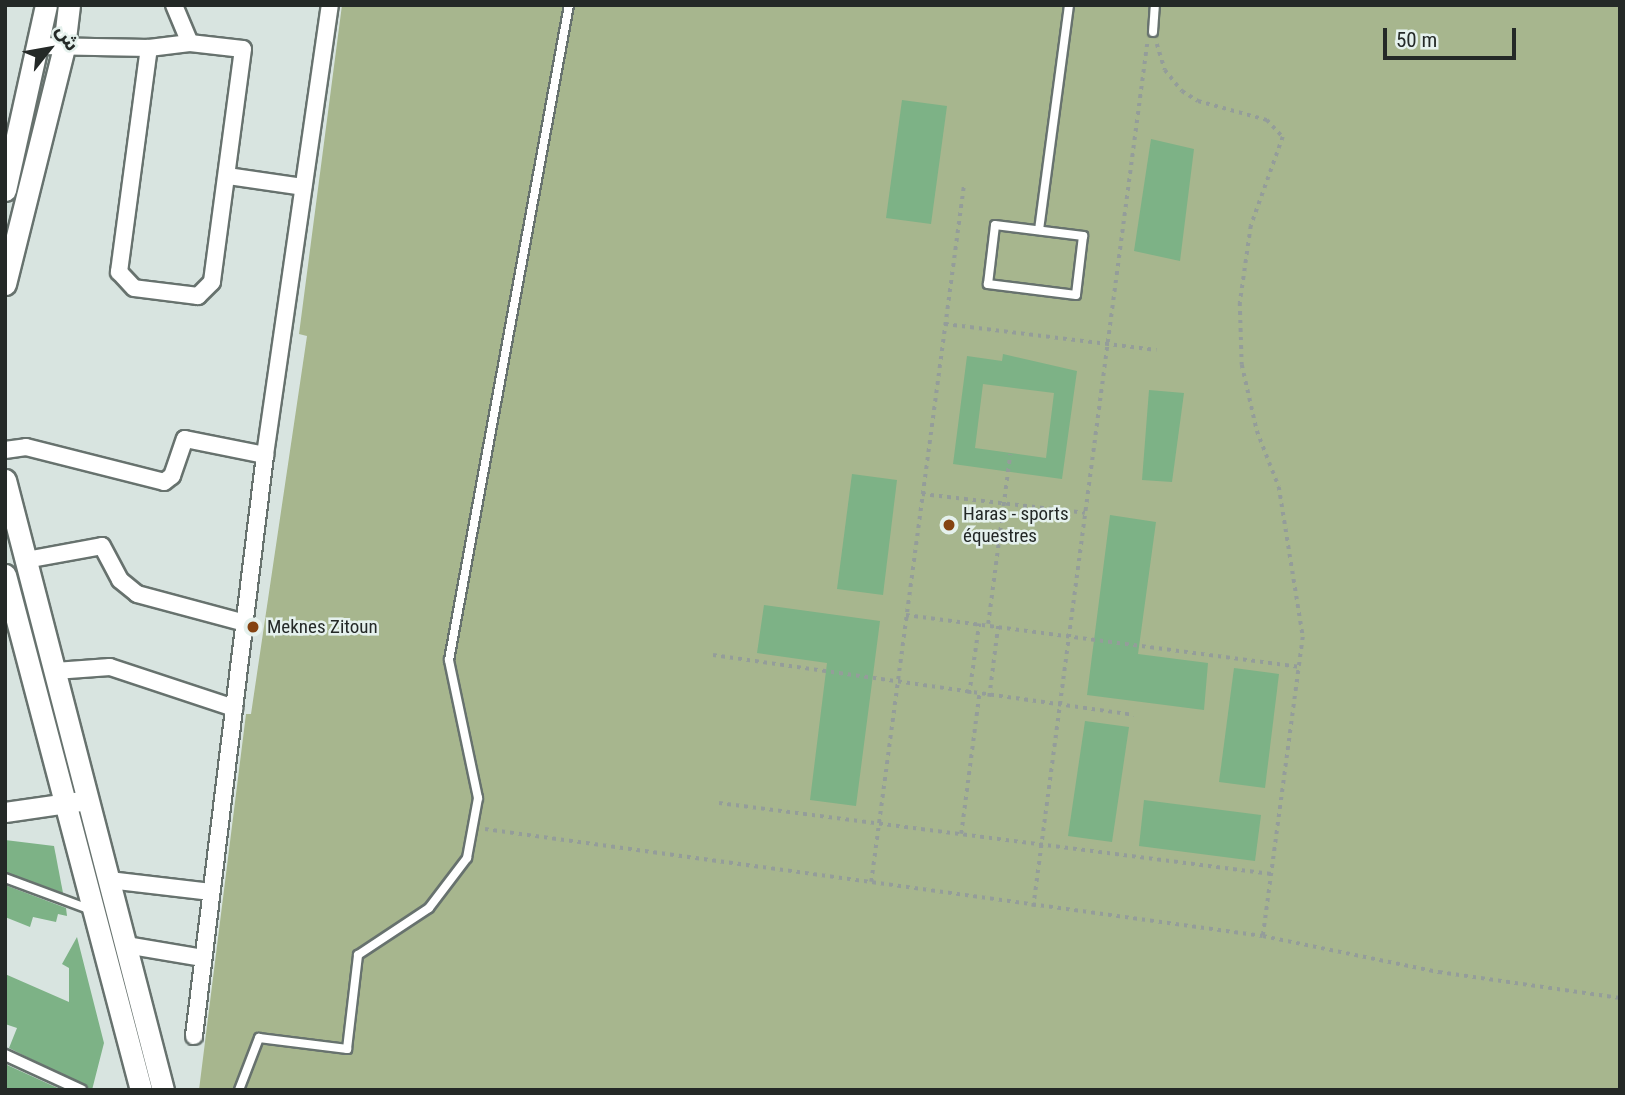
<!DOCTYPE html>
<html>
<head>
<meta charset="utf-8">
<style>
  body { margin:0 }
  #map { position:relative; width:1625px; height:1095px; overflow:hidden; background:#d8e4e0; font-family:"Roboto Condensed","Noto Sans Arabic",sans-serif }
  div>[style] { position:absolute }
  .green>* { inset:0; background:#a7b68e }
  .building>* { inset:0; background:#7db286 }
  .path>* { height:3.5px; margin-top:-1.75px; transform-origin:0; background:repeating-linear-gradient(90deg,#949d9a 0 3.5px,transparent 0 8.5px) }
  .roads { filter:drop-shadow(2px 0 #67726e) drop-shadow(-2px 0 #67726e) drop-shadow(0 2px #67726e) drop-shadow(0 -2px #67726e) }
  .service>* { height:8px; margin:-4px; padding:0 4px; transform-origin:4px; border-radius:4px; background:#fff }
  .pedestrian>* { height:10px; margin:-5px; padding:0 5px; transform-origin:5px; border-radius:5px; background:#fff }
  .minor>* { height:16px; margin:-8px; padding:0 8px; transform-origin:8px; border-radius:8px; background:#fff }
  .tertiary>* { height:19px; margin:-9.5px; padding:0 9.5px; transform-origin:9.5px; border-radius:9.5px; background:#fff }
  .secondary>* { height:21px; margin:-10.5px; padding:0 10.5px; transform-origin:10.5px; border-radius:10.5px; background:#fff }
  .dots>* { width:19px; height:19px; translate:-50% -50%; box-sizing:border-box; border:4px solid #e5f1ed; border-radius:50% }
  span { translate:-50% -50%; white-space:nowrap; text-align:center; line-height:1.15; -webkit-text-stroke:5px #e5f1ed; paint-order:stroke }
  .poi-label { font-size:19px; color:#242927 }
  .left { translate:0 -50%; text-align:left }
  .frame { position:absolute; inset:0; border:7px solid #242927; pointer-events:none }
  .north { position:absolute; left:14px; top:14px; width:70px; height:70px; -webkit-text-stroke:5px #e5f1ed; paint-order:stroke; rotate:59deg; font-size:19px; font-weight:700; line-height:28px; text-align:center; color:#242927 }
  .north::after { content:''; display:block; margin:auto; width:24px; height:32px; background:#242927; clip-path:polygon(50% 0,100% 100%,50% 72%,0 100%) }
  .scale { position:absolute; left:1383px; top:28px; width:133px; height:32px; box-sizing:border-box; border:4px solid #242927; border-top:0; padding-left:9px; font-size:21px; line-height:24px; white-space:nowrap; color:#242927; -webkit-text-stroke:5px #e5f1ed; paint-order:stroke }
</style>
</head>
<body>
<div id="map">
  <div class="green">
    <i style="clip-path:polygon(342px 5px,1620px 5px,1620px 1090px,199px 1090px,246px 714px,251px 714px,307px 336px,299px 334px)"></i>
  </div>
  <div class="building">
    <i style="clip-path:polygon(902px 100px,947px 106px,931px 224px,886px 218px)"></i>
    <i style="clip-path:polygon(1151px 139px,1194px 149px,1180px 261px,1134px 251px)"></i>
    <i style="clip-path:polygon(evenodd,1003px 354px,1077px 371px,1062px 479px,953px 464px,967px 356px,1002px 361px,1003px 354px,983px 384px,1054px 393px,1046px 458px,975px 448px,983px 384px)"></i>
    <i style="clip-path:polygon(1149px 390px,1184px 393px,1172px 482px,1142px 480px)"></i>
    <i style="clip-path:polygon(852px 474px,897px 480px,883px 595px,837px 589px)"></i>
    <i style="clip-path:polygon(1110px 515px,1156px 522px,1138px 654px,1208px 663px,1204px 710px,1087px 695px)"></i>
    <i style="clip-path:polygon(764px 605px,880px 621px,856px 806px,810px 800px,827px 663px,757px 653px)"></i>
    <i style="clip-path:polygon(1234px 668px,1279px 674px,1265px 788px,1219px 782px)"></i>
    <i style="clip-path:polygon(1085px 721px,1129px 727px,1112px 842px,1068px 836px)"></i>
    <i style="clip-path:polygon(1144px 800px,1261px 815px,1255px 861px,1139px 846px)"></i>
    <i style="clip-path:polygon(5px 840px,54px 846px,63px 893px,5px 872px)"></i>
    <i style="clip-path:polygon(5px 885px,66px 908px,67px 916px,58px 914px,56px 922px,33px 917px,30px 927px,5px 917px)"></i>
    <i style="clip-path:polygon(77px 937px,104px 1043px,92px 1090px,9px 1048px,17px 1028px,5px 1024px,5px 974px,69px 1002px,69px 968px,62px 964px)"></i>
    <i style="clip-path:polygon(5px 1064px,62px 1090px,5px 1090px)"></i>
  </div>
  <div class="path">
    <i style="left:1157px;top:44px;width:27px;rotate:73deg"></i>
    <i style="left:1165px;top:70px;width:27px;rotate:51deg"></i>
    <i style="left:1182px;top:91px;width:19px;rotate:32deg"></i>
    <i style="left:1198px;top:101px;width:72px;rotate:15.4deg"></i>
    <i style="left:1267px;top:120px;width:23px;rotate:47deg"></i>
    <i style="left:1283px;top:137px;width:95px;rotate:109.8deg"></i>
    <i style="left:1251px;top:226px;width:78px;rotate:98.1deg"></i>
    <i style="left:1240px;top:303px;width:62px;rotate:88.2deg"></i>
    <i style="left:1242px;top:365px;width:68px;rotate:77.2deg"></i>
    <i style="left:1257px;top:431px;width:60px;rotate:68.6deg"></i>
    <i style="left:1279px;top:487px;width:152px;rotate:80.9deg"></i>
    <i style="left:1303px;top:637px;width:302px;rotate:97.6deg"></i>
    <i style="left:945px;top:324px;width:213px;rotate:7deg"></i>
    <i style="left:922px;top:494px;width:164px;rotate:6.6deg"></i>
    <i style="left:906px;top:615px;width:396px;rotate:7.5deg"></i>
    <i style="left:988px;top:624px;width:171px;rotate:-82.6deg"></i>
    <i style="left:713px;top:655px;width:425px;rotate:8.1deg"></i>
    <i style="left:969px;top:694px;width:71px;rotate:-81.9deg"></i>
    <i style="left:989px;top:697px;width:72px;rotate:-82.8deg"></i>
    <i style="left:719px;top:803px;width:557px;rotate:7.33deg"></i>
    <i style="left:485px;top:829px;width:785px;rotate:7.83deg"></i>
    <i style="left:1263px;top:936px;width:180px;rotate:11.6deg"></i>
    <i style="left:1439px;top:972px;width:183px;rotate:8.2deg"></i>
    <i style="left:961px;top:834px;width:140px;rotate:-82.6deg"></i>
    <i style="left:871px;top:882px;width:705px;rotate:-82.42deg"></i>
    <i style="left:1033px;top:907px;width:871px;rotate:-82.48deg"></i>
  </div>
  <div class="roads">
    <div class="service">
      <i style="left:1153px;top:32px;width:27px;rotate:-86deg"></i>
      <i style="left:995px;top:225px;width:89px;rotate:7.1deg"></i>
      <i style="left:1083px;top:236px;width:59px;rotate:96.8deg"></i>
      <i style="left:1076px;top:295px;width:89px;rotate:-172.9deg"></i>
      <i style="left:988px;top:284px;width:59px;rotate:-83.2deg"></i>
      <i style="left:1039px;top:230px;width:227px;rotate:-82.4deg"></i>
      <i style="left:5px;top:878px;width:92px;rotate:20.4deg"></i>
      <i style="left:239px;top:1090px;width:56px;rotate:-69deg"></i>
      <i style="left:259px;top:1038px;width:89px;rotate:7.1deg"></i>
      <i style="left:347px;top:1049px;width:95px;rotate:-83.3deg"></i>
      <i style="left:358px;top:955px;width:85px;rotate:-33.5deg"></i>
      <i style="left:429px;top:908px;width:63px;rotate:-52.8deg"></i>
      <i style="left:467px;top:858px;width:61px;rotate:-79.6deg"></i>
      <i style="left:478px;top:798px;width:141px;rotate:-101.9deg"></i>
      <i style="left:449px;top:660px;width:666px;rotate:-79.62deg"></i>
    </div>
    <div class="pedestrian">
      <i style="left:5px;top:1055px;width:84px;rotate:24.7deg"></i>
    </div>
    <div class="minor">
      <i style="left:174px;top:5px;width:41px;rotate:67.2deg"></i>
      <i style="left:41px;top:46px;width:108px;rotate:1.1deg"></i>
      <i style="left:149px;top:48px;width:41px;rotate:-7deg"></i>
      <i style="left:190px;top:43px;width:53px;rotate:6.5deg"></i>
      <i style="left:243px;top:49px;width:235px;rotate:97.6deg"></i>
      <i style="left:212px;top:282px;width:20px;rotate:135deg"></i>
      <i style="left:198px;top:296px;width:64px;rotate:-172.9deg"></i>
      <i style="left:134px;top:288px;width:22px;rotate:-133deg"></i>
      <i style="left:119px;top:272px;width:226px;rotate:-82.4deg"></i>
      <i style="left:228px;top:176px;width:76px;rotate:8.3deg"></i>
      <i style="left:5px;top:450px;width:21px;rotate:-8deg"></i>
      <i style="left:26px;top:447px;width:142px;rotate:14.2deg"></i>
      <i style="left:164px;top:482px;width:10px;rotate:-37deg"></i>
      <i style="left:172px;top:476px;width:39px;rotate:-71deg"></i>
      <i style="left:185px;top:439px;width:82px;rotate:11.3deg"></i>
      <i style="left:26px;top:560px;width:77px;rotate:-10.4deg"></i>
      <i style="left:102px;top:546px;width:38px;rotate:62deg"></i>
      <i style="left:120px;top:580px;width:22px;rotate:39deg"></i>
      <i style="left:137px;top:594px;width:112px;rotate:15deg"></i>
      <i style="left:55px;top:671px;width:55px;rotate:-4.2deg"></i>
      <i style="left:110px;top:667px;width:131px;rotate:18.3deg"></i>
      <i style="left:109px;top:880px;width:103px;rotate:6.7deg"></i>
      <i style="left:126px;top:945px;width:78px;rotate:9.6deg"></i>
      <i style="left:194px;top:1036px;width:585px;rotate:-83.03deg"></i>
      <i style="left:265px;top:455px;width:455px;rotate:-81.8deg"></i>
    </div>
    <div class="tertiary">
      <i style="left:5px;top:812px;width:76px;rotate:-8.3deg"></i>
    </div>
    <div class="secondary">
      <i style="left:5px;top:190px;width:189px;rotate:-77.5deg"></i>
      <i style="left:5px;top:284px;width:244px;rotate:-76deg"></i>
      <i style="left:64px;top:47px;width:42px;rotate:-83.2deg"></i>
      <i style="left:5px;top:480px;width:630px;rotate:75.48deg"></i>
      <i style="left:5px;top:575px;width:533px;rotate:75.21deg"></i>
    </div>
  </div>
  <div class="dots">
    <i style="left:949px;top:525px;background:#854312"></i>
    <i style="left:253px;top:627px;background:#854312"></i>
  </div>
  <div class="poi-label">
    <span class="left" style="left:963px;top:525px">Haras - sports<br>équestres</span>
    <span class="left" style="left:267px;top:627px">Meknes Zitoun</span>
  </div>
  <div class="frame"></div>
  <div class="north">ش</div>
  <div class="scale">50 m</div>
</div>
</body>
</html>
